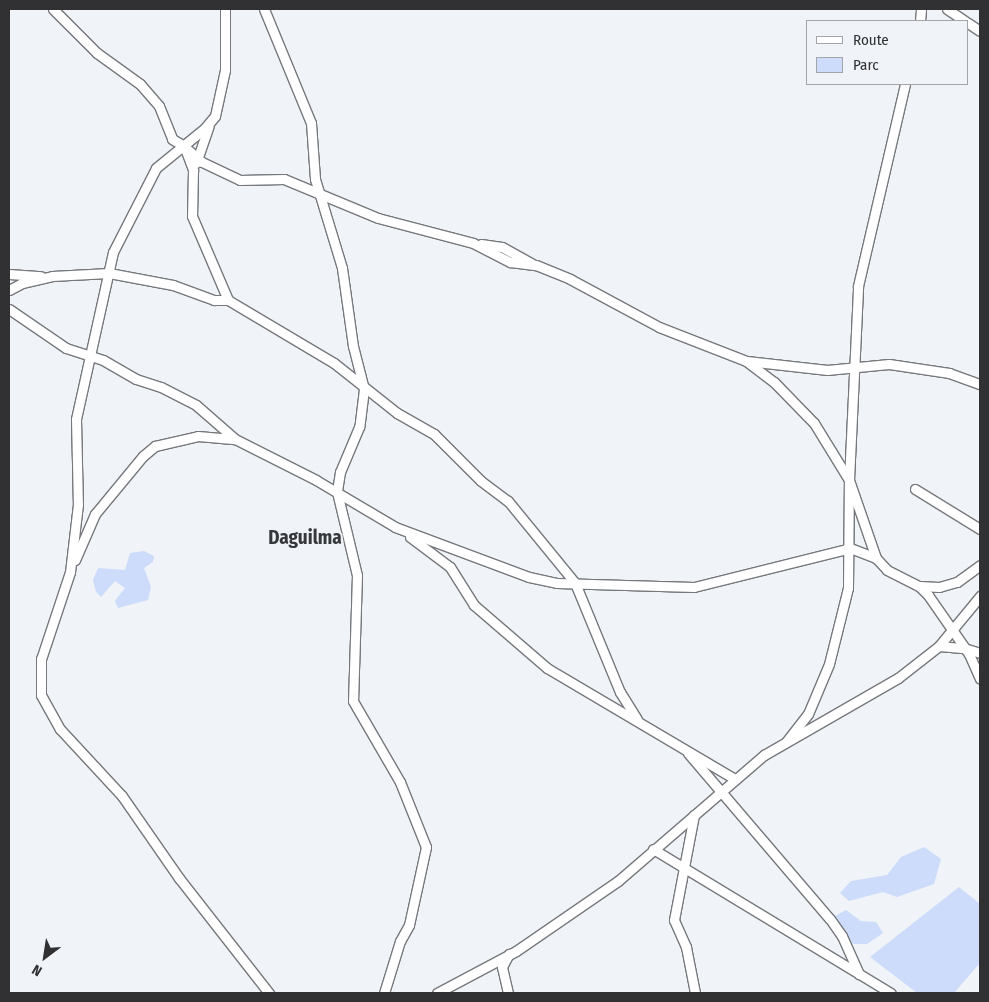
<!DOCTYPE html>
<html>
<head>
<meta charset="utf-8">
<style>
  body { margin:0 }
  #map { position:relative; width:989px; height:1002px; overflow:hidden; background:#f0f3f7; font-family:"Fira Sans Condensed",sans-serif }
  div>[style] { position:absolute }
  .green>* { inset:0; background:#ccdcfa }
  .roads { filter:drop-shadow(1px 0 #76787c) drop-shadow(-1px 0 #76787c) drop-shadow(0 1px #76787c) drop-shadow(0 -1px #76787c) }
  .minor>* { height:9px; margin:-4.5px; padding:0 4.5px; transform-origin:4.5px; border-radius:4.5px; background:#fff }
  span { translate:-50% -50%; white-space:nowrap; text-align:center; line-height:1.15; -webkit-text-stroke:4px #f0f3f7; paint-order:stroke }
  .quarter-label { font-size:19px; color:#36383b; font-weight:700 }
  .frame { position:absolute; inset:0; border:10px solid #313133; pointer-events:none }
  .legend { position:absolute; left:806px; top:20px; width:162px; height:65px; box-sizing:border-box; background:#f0f3f7; border:1px solid #a4a5a9; margin:0; padding:6px 9px; list-style:none; font-size:15px; color:#313133 }
  .legend li { display:flex; align-items:center; gap:10px; height:25px }
  .legend b { width:25px; border:1px solid #a4a5a9 }
  .north { position:absolute; left:20px; top:932px; width:50px; height:50px; -webkit-text-stroke:4px #f0f3f7; paint-order:stroke; rotate:211deg; font-size:14px; font-weight:700; line-height:20px; text-align:center; color:#313133 }
  .north::after { content:''; display:block; margin:auto; width:18px; height:22px; background:#313133; clip-path:polygon(50% 0,100% 100%,50% 72%,0 100%) }
</style>
</head>
<body>
<div id="map">
  <div class="green">
    <i style="clip-path:polygon(144px 551px,154px 556px,153px 562px,144px 568px,151px 587px,148px 600px,118px 608px,115px 601px,125px 588px,115px 581px,101px 597px,96px 592px,93px 580px,98px 568px,125px 570px,130px 553px)"></i>
    <i style="clip-path:polygon(924px 847px,941px 859px,934px 884px,897px 897px,883px 892px,849px 901px,840px 893px,851px 881px,887px 875px,901px 857px)"></i>
    <i style="clip-path:polygon(959px 887px,980px 904px,980px 963px,954px 993px,917px 993px,870px 957px)"></i>
    <i style="clip-path:polygon(846px 910px,861px 921px,876px 922px,883px 933px,867px 944px,853px 944px,830px 919px)"></i>
  </div>
  <div class="roads">
    <div class="minor">
      <i style="left:53px;top:9px;width:62px;rotate:45deg"></i>
      <i style="left:97px;top:53px;width:53px;rotate:35.8deg"></i>
      <i style="left:140px;top:84px;width:29px;rotate:49deg"></i>
      <i style="left:159px;top:106px;width:35px;rotate:68deg"></i>
      <i style="left:172px;top:139px;width:14px;rotate:30deg"></i>
      <i style="left:184px;top:146px;width:26px;rotate:69deg"></i>
      <i style="left:193px;top:170px;width:46px;rotate:91.2deg"></i>
      <i style="left:192px;top:216px;width:91px;rotate:66.8deg"></i>
      <i style="left:228px;top:300px;width:123px;rotate:30.7deg"></i>
      <i style="left:334px;top:363px;width:80px;rotate:38.4deg"></i>
      <i style="left:397px;top:413px;width:43px;rotate:29.6deg"></i>
      <i style="left:434px;top:434px;width:66px;rotate:45deg"></i>
      <i style="left:481px;top:481px;width:34px;rotate:37deg"></i>
      <i style="left:508px;top:501px;width:106px;rotate:50.7deg"></i>
      <i style="left:575px;top:583px;width:118px;rotate:67.6deg"></i>
      <i style="left:620px;top:692px;width:32px;rotate:58deg"></i>
      <i style="left:225px;top:9px;width:61px;rotate:90deg"></i>
      <i style="left:225px;top:70px;width:47px;rotate:102.3deg"></i>
      <i style="left:215px;top:116px;width:16px;rotate:130deg"></i>
      <i style="left:205px;top:128px;width:63px;rotate:140.8deg"></i>
      <i style="left:156px;top:168px;width:94px;rotate:117.1deg"></i>
      <i style="left:113px;top:252px;width:171px;rotate:102.5deg"></i>
      <i style="left:76px;top:419px;width:85px;rotate:88.7deg"></i>
      <i style="left:78px;top:504px;width:68px;rotate:96.7deg"></i>
      <i style="left:70px;top:572px;width:92px;rotate:108.4deg"></i>
      <i style="left:41px;top:659px;width:36px;rotate:90deg"></i>
      <i style="left:41px;top:695px;width:39px;rotate:61deg"></i>
      <i style="left:60px;top:729px;width:91px;rotate:47.2deg"></i>
      <i style="left:122px;top:796px;width:100px;rotate:55.2deg"></i>
      <i style="left:179px;top:878px;width:146px;rotate:52deg"></i>
      <i style="left:264px;top:9px;width:123px;rotate:67.6deg"></i>
      <i style="left:311px;top:123px;width:56px;rotate:85.9deg"></i>
      <i style="left:315px;top:179px;width:93px;rotate:73.1deg"></i>
      <i style="left:342px;top:268px;width:79px;rotate:82deg"></i>
      <i style="left:353px;top:346px;width:44px;rotate:75.7deg"></i>
      <i style="left:364px;top:389px;width:38px;rotate:97deg"></i>
      <i style="left:359px;top:427px;width:49px;rotate:112.9deg"></i>
      <i style="left:340px;top:472px;width:20px;rotate:99deg"></i>
      <i style="left:337px;top:492px;width:85px;rotate:76.5deg"></i>
      <i style="left:357px;top:575px;width:126px;rotate:91.8deg"></i>
      <i style="left:353px;top:701px;width:94px;rotate:59.9deg"></i>
      <i style="left:400px;top:782px;width:70px;rotate:68.2deg"></i>
      <i style="left:426px;top:847px;width:80px;rotate:102.3deg"></i>
      <i style="left:409px;top:925px;width:18px;rotate:119deg"></i>
      <i style="left:400px;top:941px;width:54px;rotate:107.1deg"></i>
      <i style="left:947px;top:9px;width:22px;rotate:34deg"></i>
      <i style="left:920px;top:21px;width:12px;rotate:-85deg"></i>
      <i style="left:968px;top:23px;width:14px;rotate:34deg"></i>
      <i style="left:184px;top:146px;width:24px;rotate:42deg"></i>
      <i style="left:202px;top:162px;width:42px;rotate:25.3deg"></i>
      <i style="left:240px;top:180px;width:44px;rotate:-1.3deg"></i>
      <i style="left:284px;top:179px;width:102px;rotate:22.5deg"></i>
      <i style="left:378px;top:218px;width:98px;rotate:14.7deg"></i>
      <i style="left:473px;top:243px;width:42px;rotate:27.2deg"></i>
      <i style="left:510px;top:262px;width:26px;rotate:7deg"></i>
      <i style="left:536px;top:265px;width:37px;rotate:22deg"></i>
      <i style="left:570px;top:279px;width:101px;rotate:28.3deg"></i>
      <i style="left:659px;top:327px;width:93px;rotate:21.3deg"></i>
      <i style="left:746px;top:361px;width:35px;rotate:37deg"></i>
      <i style="left:774px;top:382px;width:57px;rotate:45.7deg"></i>
      <i style="left:814px;top:423px;width:67px;rotate:58.4deg"></i>
      <i style="left:849px;top:480px;width:83px;rotate:70.9deg"></i>
      <i style="left:876px;top:558px;width:16px;rotate:47deg"></i>
      <i style="left:887px;top:570px;width:36px;rotate:27deg"></i>
      <i style="left:919px;top:586px;width:13px;rotate:45deg"></i>
      <i style="left:928px;top:595px;width:72px;rotate:55.2deg"></i>
      <i style="left:969px;top:654px;width:27px;rotate:66deg"></i>
      <i style="left:196px;top:163px;width:39px;rotate:-71deg"></i>
      <i style="left:481px;top:244px;width:21px;rotate:8deg"></i>
      <i style="left:502px;top:247px;width:35px;rotate:29deg"></i>
      <i style="left:9px;top:274px;width:32px;rotate:4deg"></i>
      <i style="left:9px;top:290px;width:15px;rotate:-28deg"></i>
      <i style="left:22px;top:283px;width:31px;rotate:-13deg"></i>
      <i style="left:52px;top:276px;width:57px;rotate:-3deg"></i>
      <i style="left:109px;top:273px;width:65px;rotate:10.6deg"></i>
      <i style="left:173px;top:285px;width:44px;rotate:20.1deg"></i>
      <i style="left:214px;top:300px;width:14px"></i>
      <i style="left:9px;top:309px;width:69px;rotate:34.4deg"></i>
      <i style="left:66px;top:348px;width:39px;rotate:18deg"></i>
      <i style="left:103px;top:360px;width:38px;rotate:30deg"></i>
      <i style="left:136px;top:379px;width:26px;rotate:18deg"></i>
      <i style="left:161px;top:387px;width:39px;rotate:27deg"></i>
      <i style="left:196px;top:405px;width:52px;rotate:41.1deg"></i>
      <i style="left:235px;top:439px;width:91px;rotate:26.8deg"></i>
      <i style="left:316px;top:480px;width:92px;rotate:30.7deg"></i>
      <i style="left:395px;top:527px;width:143px;rotate:20.5deg"></i>
      <i style="left:529px;top:577px;width:29px;rotate:12deg"></i>
      <i style="left:557px;top:583px;width:137px;rotate:1.7deg"></i>
      <i style="left:694px;top:587px;width:161px;rotate:-14deg"></i>
      <i style="left:850px;top:548px;width:28px;rotate:21deg"></i>
      <i style="left:747px;top:361px;width:81px;rotate:6.4deg"></i>
      <i style="left:827px;top:370px;width:62px;rotate:-5.5deg"></i>
      <i style="left:889px;top:364px;width:61px;rotate:8.5deg"></i>
      <i style="left:949px;top:373px;width:33px;rotate:20deg"></i>
      <i style="left:915px;top:489px;width:76px;rotate:31.6deg"></i>
      <i style="left:410px;top:537px;width:50px;rotate:36.9deg"></i>
      <i style="left:450px;top:567px;width:45px;rotate:57.7deg"></i>
      <i style="left:474px;top:605px;width:96px;rotate:40.8deg"></i>
      <i style="left:547px;top:668px;width:218px;rotate:30.6deg"></i>
      <i style="left:75px;top:560px;width:50px;rotate:-66.5deg"></i>
      <i style="left:95px;top:514px;width:75px;rotate:-50.4deg"></i>
      <i style="left:143px;top:456px;width:16px;rotate:-40deg"></i>
      <i style="left:155px;top:446px;width:44px;rotate:-13.1deg"></i>
      <i style="left:198px;top:436px;width:37px;rotate:5deg"></i>
      <i style="left:919px;top:586px;width:20px;rotate:3deg"></i>
      <i style="left:939px;top:587px;width:19px;rotate:-16deg"></i>
      <i style="left:957px;top:582px;width:29px;rotate:-36deg"></i>
      <i style="left:939px;top:646px;width:25px;rotate:5deg"></i>
      <i style="left:964px;top:648px;width:17px;rotate:17deg"></i>
      <i style="left:786px;top:742px;width:36px;rotate:-52deg"></i>
      <i style="left:808px;top:714px;width:54px;rotate:-67.2deg"></i>
      <i style="left:829px;top:664px;width:78px;rotate:-76deg"></i>
      <i style="left:848px;top:588px;width:108px;rotate:-89.5deg"></i>
      <i style="left:849px;top:480px;width:194px;rotate:-87.3deg"></i>
      <i style="left:858px;top:286px;width:207px;rotate:-76.9deg"></i>
      <i style="left:688px;top:753px;width:218px;rotate:49.5deg"></i>
      <i style="left:830px;top:919px;width:21px;rotate:55deg"></i>
      <i style="left:842px;top:936px;width:42px;rotate:65.9deg"></i>
      <i style="left:694px;top:815px;width:107px;rotate:100.8deg"></i>
      <i style="left:674px;top:920px;width:30px;rotate:66deg"></i>
      <i style="left:686px;top:947px;width:47px;rotate:78.9deg"></i>
      <i style="left:653px;top:849px;width:278px;rotate:31.2deg"></i>
      <i style="left:437px;top:993px;width:89px;rotate:-28deg"></i>
      <i style="left:516px;top:951px;width:124px;rotate:-34.5deg"></i>
      <i style="left:618px;top:881px;width:193px;rotate:-40.8deg"></i>
      <i style="left:764px;top:755px;width:155px;rotate:-29.9deg"></i>
      <i style="left:898px;top:678px;width:52px;rotate:-38deg"></i>
      <i style="left:939px;top:646px;width:65px;rotate:-50.6deg"></i>
      <i style="left:508px;top:993px;width:27px;rotate:-103deg"></i>
      <i style="left:502px;top:967px;width:15px;rotate:-62deg"></i>
    </div>
  </div>
  <div class="quarter-label">
    <span style="left:305px;top:538px">Daguilma</span>
  </div>
  <div class="frame"></div>
  <ul class="legend">
  <li><b style="height:6px;background:#fff"></b>Route</li>
  <li><b style="height:14px;background:#ccdcfa"></b>Parc</li>
  </ul>
  <div class="north">N</div>
</div>
</body>
</html>
